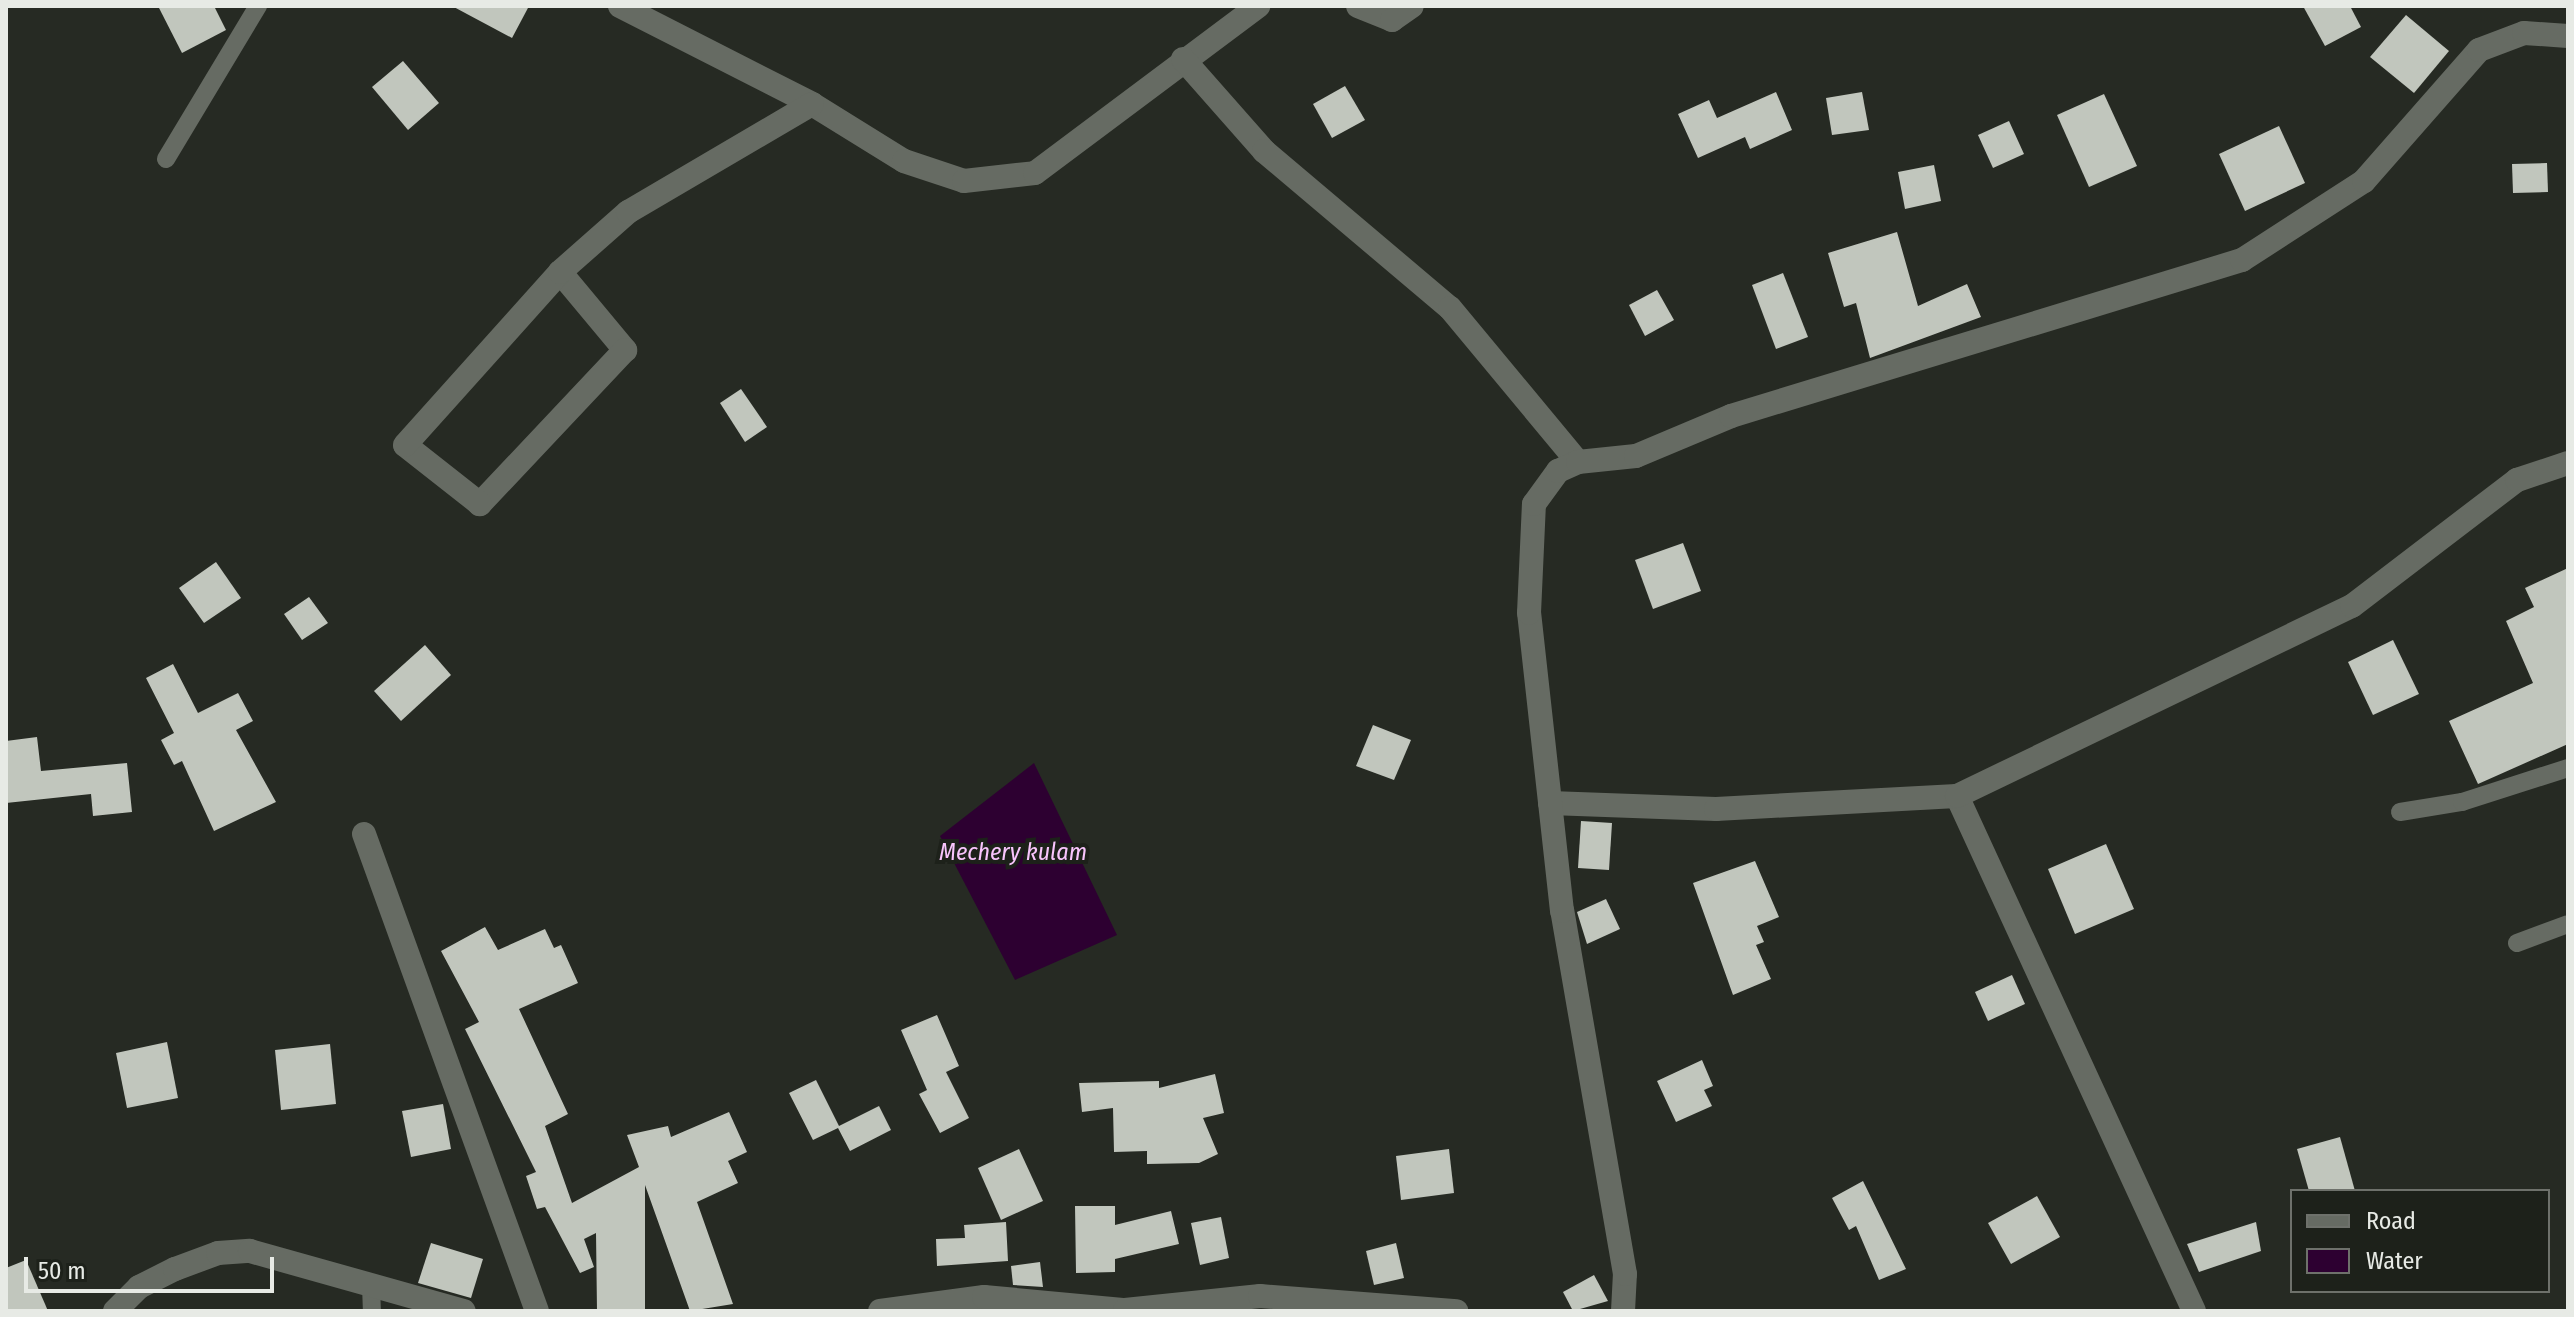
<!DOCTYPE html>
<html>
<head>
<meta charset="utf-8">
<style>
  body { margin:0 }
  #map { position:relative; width:2574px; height:1317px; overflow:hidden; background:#262a23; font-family:"Fira Sans Condensed",sans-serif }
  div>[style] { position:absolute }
  .water>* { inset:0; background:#2d0031 }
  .building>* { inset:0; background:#c1c6bd }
  .service>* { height:18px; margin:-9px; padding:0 9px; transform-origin:9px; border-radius:9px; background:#666b63 }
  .minor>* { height:24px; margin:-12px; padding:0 12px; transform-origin:12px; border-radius:12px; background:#666b63 }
  .tertiary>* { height:24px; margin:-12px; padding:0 12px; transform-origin:12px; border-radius:12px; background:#666b63 }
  span { translate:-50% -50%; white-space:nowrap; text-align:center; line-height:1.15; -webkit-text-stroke:8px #1d211a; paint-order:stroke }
  .water-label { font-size:24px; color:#f9c5fd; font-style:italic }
  .frame { position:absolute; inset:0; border:8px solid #e7eae5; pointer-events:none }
  .legend { position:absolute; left:2290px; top:1189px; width:260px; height:104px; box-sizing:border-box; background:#1d211a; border:2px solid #6e716b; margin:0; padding:10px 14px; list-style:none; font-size:24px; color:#e7eae5 }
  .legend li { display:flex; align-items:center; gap:16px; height:40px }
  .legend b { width:40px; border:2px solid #6e716b }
  .scale { position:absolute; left:24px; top:1257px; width:250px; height:36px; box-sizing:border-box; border:4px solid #e7eae5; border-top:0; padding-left:10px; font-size:24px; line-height:28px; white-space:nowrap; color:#e7eae5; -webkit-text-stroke:6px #1d211a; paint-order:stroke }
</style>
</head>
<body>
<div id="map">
  <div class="water">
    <i style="clip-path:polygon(1034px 763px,1117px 935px,1015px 980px,940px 836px)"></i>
  </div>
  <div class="building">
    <i style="clip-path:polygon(158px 6px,214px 6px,226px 30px,182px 53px)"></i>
    <i style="clip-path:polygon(452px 6px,529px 6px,512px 38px)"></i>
    <i style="clip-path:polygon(2303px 6px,2350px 6px,2361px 27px,2325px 46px)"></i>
    <i style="clip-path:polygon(2406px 15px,2449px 51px,2414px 93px,2370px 57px)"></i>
    <i style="clip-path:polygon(403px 61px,439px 103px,408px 130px,372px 87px)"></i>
    <i style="clip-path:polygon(1345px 86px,1365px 120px,1332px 138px,1313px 104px)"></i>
    <i style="clip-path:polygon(1776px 92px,1792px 130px,1750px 149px,1745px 137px,1698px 158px,1678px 114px,1709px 100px,1717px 118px)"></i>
    <i style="clip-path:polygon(1862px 92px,1869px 130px,1832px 135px,1826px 98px)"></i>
    <i style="clip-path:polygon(2104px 94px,2137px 166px,2089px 187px,2057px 115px)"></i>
    <i style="clip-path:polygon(2009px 121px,2024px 154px,1993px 168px,1978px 135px)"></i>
    <i style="clip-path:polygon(2279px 126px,2305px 183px,2245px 211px,2219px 154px)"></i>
    <i style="clip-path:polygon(2547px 163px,2548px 192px,2513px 193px,2512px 164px)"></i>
    <i style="clip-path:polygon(1934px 165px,1941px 201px,1905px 209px,1898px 172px)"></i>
    <i style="clip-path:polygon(1897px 232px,1918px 306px,1967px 284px,1981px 317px,1870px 358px,1856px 303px,1844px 307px,1828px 253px)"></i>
    <i style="clip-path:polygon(1783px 273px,1808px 337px,1776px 349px,1752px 285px)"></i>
    <i style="clip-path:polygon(1657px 290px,1674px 320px,1645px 336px,1629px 305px)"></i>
    <i style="clip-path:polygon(741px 389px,767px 427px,745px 442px,720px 403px)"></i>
    <i style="clip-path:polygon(1683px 543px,1701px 591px,1653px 609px,1635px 560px)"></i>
    <i style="clip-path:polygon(216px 562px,241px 598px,204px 623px,179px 588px)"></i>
    <i style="clip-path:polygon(2568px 568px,2568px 744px,2478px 784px,2449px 721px,2533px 683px,2506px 621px,2534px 607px,2525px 588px)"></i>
    <i style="clip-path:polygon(309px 597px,328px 623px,302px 640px,284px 614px)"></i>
    <i style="clip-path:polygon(2393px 640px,2419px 694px,2373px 715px,2348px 662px)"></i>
    <i style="clip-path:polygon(425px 645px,451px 675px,401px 721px,374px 691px)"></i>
    <i style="clip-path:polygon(173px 664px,198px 713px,238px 693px,253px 721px,236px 730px,276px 802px,214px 831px,182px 761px,174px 765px,161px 740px,174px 733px,146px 678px)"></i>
    <i style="clip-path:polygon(1373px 725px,1411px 740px,1394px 780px,1356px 766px)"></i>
    <i style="clip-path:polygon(37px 737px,41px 771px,127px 763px,132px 812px,93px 816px,91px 794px,6px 803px,6px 741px)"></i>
    <i style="clip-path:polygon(1581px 821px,1612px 823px,1609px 870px,1578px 868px)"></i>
    <i style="clip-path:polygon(2106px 844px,2134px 909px,2075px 934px,2048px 869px)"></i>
    <i style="clip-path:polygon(1755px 861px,1779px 917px,1757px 926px,1764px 942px,1756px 945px,1771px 979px,1733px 995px,1693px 883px)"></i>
    <i style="clip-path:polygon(1606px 899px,1620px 929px,1587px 944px,1577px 912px)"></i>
    <i style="clip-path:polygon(485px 927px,498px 950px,545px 929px,554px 948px,561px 945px,578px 983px,519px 1009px,568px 1114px,545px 1126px,572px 1203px,639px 1167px,627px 1135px,668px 1126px,671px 1137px,729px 1112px,747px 1152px,728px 1161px,738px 1183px,697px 1202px,733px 1304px,690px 1311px,645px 1185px,645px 1311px,597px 1311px,596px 1233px,584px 1239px,594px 1267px,580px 1273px,545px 1207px,537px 1209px,526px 1176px,536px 1172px,465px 1029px,479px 1022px,441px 951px)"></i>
    <i style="clip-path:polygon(2012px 975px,2025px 1004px,1988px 1021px,1975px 992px)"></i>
    <i style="clip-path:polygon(937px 1015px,959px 1066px,946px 1072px,969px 1118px,940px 1133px,919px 1094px,927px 1090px,901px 1030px)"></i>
    <i style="clip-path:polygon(167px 1042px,178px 1098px,127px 1108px,116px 1053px)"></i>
    <i style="clip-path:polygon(330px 1044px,336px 1104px,281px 1110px,275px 1050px)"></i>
    <i style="clip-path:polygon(1702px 1060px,1713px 1086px,1704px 1090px,1712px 1106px,1676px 1122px,1657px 1081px)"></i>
    <i style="clip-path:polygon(1215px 1074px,1224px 1113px,1203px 1118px,1218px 1154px,1199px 1163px,1147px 1164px,1147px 1151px,1114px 1152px,1113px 1108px,1082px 1112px,1079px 1083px,1159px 1081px,1159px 1088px)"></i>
    <i style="clip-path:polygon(816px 1080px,839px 1126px,879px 1106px,891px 1130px,850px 1151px,838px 1128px,813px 1140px,789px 1093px)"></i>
    <i style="clip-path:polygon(443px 1104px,451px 1149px,411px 1157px,402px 1111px)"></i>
    <i style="clip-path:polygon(2340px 1137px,2355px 1191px,2309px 1191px,2297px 1149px)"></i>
    <i style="clip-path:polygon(1019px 1149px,1043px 1201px,1001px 1220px,978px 1168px)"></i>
    <i style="clip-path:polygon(1449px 1149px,1454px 1193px,1401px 1200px,1396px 1156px)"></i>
    <i style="clip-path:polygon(1863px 1181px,1906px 1269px,1879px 1280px,1856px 1226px,1849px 1230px,1832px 1198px)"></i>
    <i style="clip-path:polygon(2037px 1196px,2060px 1237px,2011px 1264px,1988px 1223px)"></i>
    <i style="clip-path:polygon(1075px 1206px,1115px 1206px,1115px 1225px,1171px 1211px,1179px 1244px,1115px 1259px,1115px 1272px,1076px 1273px)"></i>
    <i style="clip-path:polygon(1221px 1217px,1229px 1258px,1200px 1265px,1191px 1223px)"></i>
    <i style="clip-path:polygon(1006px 1222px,1008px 1261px,937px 1266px,936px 1239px,965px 1238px,964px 1225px)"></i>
    <i style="clip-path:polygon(2256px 1222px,2261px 1251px,2199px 1272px,2187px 1244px)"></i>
    <i style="clip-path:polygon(431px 1243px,483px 1259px,471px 1298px,418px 1283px)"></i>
    <i style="clip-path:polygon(1396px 1243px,1404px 1278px,1374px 1285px,1366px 1251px)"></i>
    <i style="clip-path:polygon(26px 1260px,48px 1311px,6px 1311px,6px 1268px)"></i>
    <i style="clip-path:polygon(1040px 1262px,1043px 1287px,1013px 1285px,1011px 1266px)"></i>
    <i style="clip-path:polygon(1594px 1275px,1608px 1301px,1573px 1311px,1563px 1292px)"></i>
  </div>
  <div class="service">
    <i style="left:166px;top:159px;width:179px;rotate:-59deg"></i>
    <i style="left:2400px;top:812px;width:63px;rotate:-9.2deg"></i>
    <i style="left:2462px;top:802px;width:111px;rotate:-17.8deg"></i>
    <i style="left:2517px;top:943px;width:54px;rotate:-20.4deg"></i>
    <i style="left:371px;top:1285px;width:26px;rotate:88deg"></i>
  </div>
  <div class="minor">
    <i style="left:620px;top:6px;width:216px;rotate:27deg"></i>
    <i style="left:812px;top:104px;width:108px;rotate:31.8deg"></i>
    <i style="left:904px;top:161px;width:63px;rotate:18.4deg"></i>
    <i style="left:964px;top:181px;width:71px;rotate:-6.4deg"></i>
    <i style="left:1035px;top:173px;width:279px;rotate:-36.8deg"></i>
    <i style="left:1358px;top:6px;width:37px;rotate:22deg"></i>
    <i style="left:1392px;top:20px;width:24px;rotate:-35deg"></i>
    <i style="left:1183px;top:59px;width:123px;rotate:48.6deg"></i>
    <i style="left:1264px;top:151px;width:243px;rotate:40.2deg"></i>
    <i style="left:1450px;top:308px;width:200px;rotate:50.3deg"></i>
    <i style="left:560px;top:272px;width:102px;rotate:50.2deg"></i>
    <i style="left:625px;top:350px;width:212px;rotate:133.3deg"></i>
    <i style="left:480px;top:504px;width:95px;rotate:-141.8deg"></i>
    <i style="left:405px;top:445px;width:232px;rotate:-48.1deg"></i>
    <i style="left:560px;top:272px;width:91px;rotate:-41.4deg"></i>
    <i style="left:628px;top:212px;width:213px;rotate:-30.4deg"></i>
    <i style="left:1957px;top:796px;width:567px;rotate:65.29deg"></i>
    <i style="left:1550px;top:803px;width:166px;rotate:2.1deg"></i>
    <i style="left:1716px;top:809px;width:241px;rotate:-3.1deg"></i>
    <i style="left:1957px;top:796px;width:438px;rotate:-25.7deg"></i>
    <i style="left:2352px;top:606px;width:208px;rotate:-37.4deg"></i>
    <i style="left:2517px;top:480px;width:54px;rotate:-18.4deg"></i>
    <i style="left:364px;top:834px;width:507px;rotate:70.07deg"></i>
    <i style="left:1623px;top:1311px;width:37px;rotate:-87deg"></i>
    <i style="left:1625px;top:1274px;width:368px;rotate:-99.8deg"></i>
    <i style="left:1562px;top:911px;width:300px;rotate:-96.3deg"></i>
    <i style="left:1529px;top:613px;width:109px;rotate:-87.4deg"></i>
    <i style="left:1534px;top:504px;width:41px;rotate:-54deg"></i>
    <i style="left:1558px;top:471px;width:22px;rotate:-24deg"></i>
    <i style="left:1578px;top:462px;width:58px;rotate:-5.9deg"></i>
    <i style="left:1636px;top:456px;width:103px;rotate:-22.8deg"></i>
    <i style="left:1731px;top:416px;width:534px;rotate:-16.98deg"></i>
    <i style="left:2242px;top:260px;width:145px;rotate:-32.9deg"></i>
    <i style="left:2364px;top:181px;width:174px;rotate:-48.7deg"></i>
    <i style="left:2479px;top:50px;width:48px;rotate:-20.7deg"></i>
    <i style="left:2524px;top:33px;width:44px;rotate:3.9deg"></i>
  </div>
  <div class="tertiary">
    <i style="left:115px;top:1311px;width:34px;rotate:-45deg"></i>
    <i style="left:139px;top:1287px;width:40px;rotate:-26.6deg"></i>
    <i style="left:175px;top:1269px;width:46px;rotate:-20.4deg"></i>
    <i style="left:218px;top:1253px;width:32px;rotate:-4deg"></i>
    <i style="left:250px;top:1251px;width:222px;rotate:15.7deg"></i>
    <i style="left:880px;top:1311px;width:105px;rotate:-7.7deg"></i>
    <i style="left:984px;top:1297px;width:142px;rotate:5.3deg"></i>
    <i style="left:1125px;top:1310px;width:136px;rotate:-5.9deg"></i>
    <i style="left:1260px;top:1296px;width:197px;rotate:4.4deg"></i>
  </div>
  <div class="water-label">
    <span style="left:1013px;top:853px">Mechery kulam</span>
  </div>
  <div class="frame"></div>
  <ul class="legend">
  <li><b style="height:10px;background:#666b63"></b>Road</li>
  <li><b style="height:22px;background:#2d0031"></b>Water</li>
  </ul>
  <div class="scale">50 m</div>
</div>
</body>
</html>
